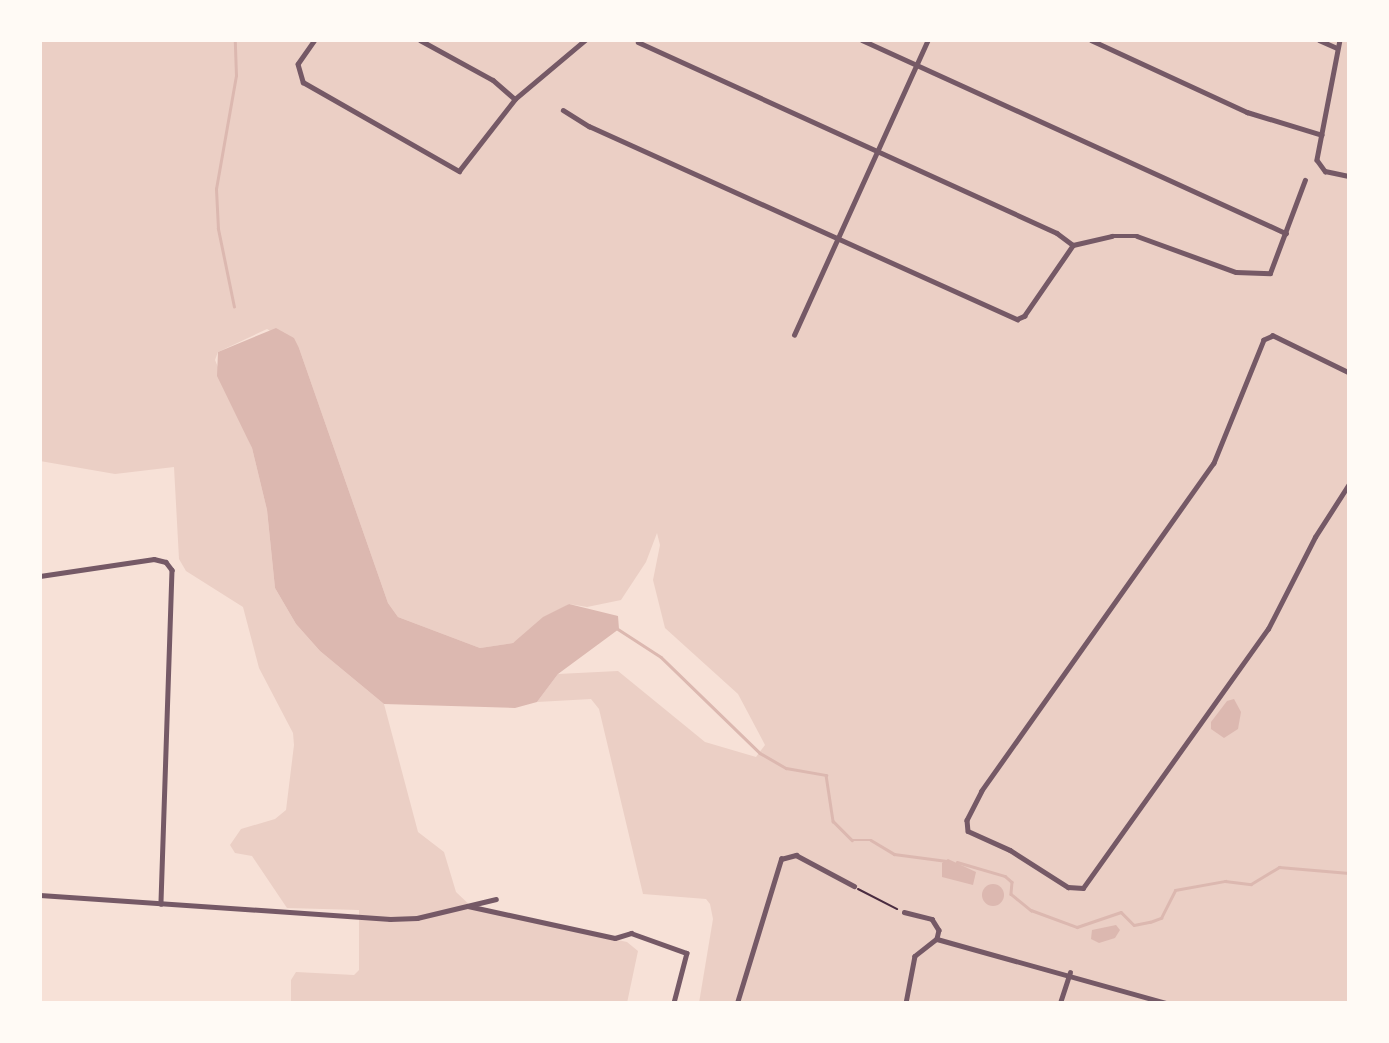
<!DOCTYPE html>
<html>
<head>
<meta charset="utf-8">
<style>
  body { margin:0 }
  #map { position:relative; width:1389px; height:1043px; overflow:hidden; background:#f7e1d7; font-family:Georgia,serif }
  div>[style] { position:absolute }
  .green>* { inset:0; background:#ebcfc5 }
  .water>* { inset:0; background:#dcb8b0 }
  .round { border-radius:50% }
  .stream>* { height:2.5px; margin:-1.25px; padding:0 1.25px; transform-origin:1.25px; border-radius:1.25px; background:#dcb8b0 }
  .path>* { height:2px; margin:-1px; padding:0 1px; transform-origin:1px; border-radius:1px; background:#4a2c40 }
  .minor>* { height:4.5px; margin:-2.25px; padding:0 2.25px; transform-origin:2.25px; border-radius:2.25px; background:#755966 }
  span { translate:-50% -50%; white-space:nowrap; text-align:center; line-height:1.15; -webkit-text-stroke:6px #fffaf5; paint-order:stroke }
  .frame { position:absolute; inset:0; border:42px solid #fffaf5; pointer-events:none }
</style>
</head>
<body>
<div id="map">
  <div class="green">
    <i style="clip-path:polygon(40px 40px,1349px 40px,1349px 1003px,699px 1003px,713px 919px,710px 904px,706px 899px,643px 894px,599px 709px,591px 699px,537px 702px,558px 674px,618px 671px,705px 742px,756px 757px,765px 745px,738px 694px,665px 628px,653px 580px,660px 545px,657px 533px,646px 562px,621px 600px,587px 607px,569px 604px,513px 643px,480px 648px,398px 617px,388px 603px,299px 348px,267px 329px,218px 352px,215px 360px,252px 448px,267px 510px,275px 588px,296px 624px,320px 651px,384px 704px,418px 832px,444px 852px,456px 892px,475px 910px,627px 942px,638px 951px,627px 1003px,291px 1003px,291px 980px,296px 972px,354px 975px,359px 970px,359px 910px,287px 908px,252px 856px,235px 853px,230px 845px,241px 829px,275px 819px,286px 810px,294px 745px,293px 733px,259px 668px,243px 607px,186px 571px,179px 559px,174px 467px,115px 474px,40px 461px)"></i>
  </div>
  <div class="water">
    <i style="clip-path:polygon(276px 328px,294px 338px,299px 348px,388px 603px,398px 617px,480px 648px,513px 643px,543px 617px,569px 604px,618px 616px,619px 629px,558px 674px,537px 702px,515px 708px,384px 704px,320px 651px,296px 624px,275px 588px,267px 510px,252px 448px,217px 376px,218px 352px)"></i>
    <i style="clip-path:polygon(1234px 699px,1241px 712px,1238px 729px,1224px 738px,1211px 729px,1211px 722px,1227px 701px)"></i>
    <i style="clip-path:polygon(948px 859px,976px 872px,973px 885px,942px 877px,942px 863px)"></i>
    <i class="round" style="left:982px;top:884px;width:22px;height:22px"></i>
    <i style="clip-path:polygon(1116px 925px,1120px 930px,1115px 938px,1099px 943px,1091px 939px,1092px 930px)"></i>
  </div>
  <div class="stream">
    <i style="left:234px;top:307px;width:80px;rotate:-101.6deg"></i>
    <i style="left:218px;top:229px;width:40px;rotate:-92.9deg"></i>
    <i style="left:216px;top:189px;width:115px;rotate:-80deg"></i>
    <i style="left:236px;top:76px;width:36px;rotate:-92deg"></i>
    <i style="left:618px;top:629px;width:51px;rotate:33.1deg"></i>
    <i style="left:661px;top:657px;width:138px;rotate:44.1deg"></i>
    <i style="left:760px;top:753px;width:30px;rotate:30deg"></i>
    <i style="left:786px;top:768px;width:41px;rotate:9.9deg"></i>
    <i style="left:826px;top:775px;width:47px;rotate:81.3deg"></i>
    <i style="left:833px;top:821px;width:27px;rotate:45deg"></i>
    <i style="left:852px;top:840px;width:19px"></i>
    <i style="left:871px;top:840px;width:27px;rotate:31deg"></i>
    <i style="left:894px;top:854px;width:53px;rotate:7.5deg"></i>
    <i style="left:957px;top:862px;width:50px;rotate:16.3deg"></i>
    <i style="left:1005px;top:876px;width:9px;rotate:41deg"></i>
    <i style="left:1012px;top:882px;width:12px;rotate:95deg"></i>
    <i style="left:1011px;top:894px;width:26px;rotate:39deg"></i>
    <i style="left:1031px;top:910px;width:49px;rotate:20.3deg"></i>
    <i style="left:1077px;top:927px;width:46px;rotate:-18.8deg"></i>
    <i style="left:1121px;top:912px;width:18px;rotate:45deg"></i>
    <i style="left:1134px;top:925px;width:16px;rotate:-11deg"></i>
    <i style="left:1150px;top:922px;width:12px;rotate:-20deg"></i>
    <i style="left:1161px;top:918px;width:31px;rotate:-63deg"></i>
    <i style="left:1175px;top:890px;width:51px;rotate:-10.2deg"></i>
    <i style="left:1225px;top:881px;width:26px;rotate:7deg"></i>
    <i style="left:1251px;top:884px;width:33px;rotate:-31deg"></i>
    <i style="left:1279px;top:867px;width:70px;rotate:4.9deg"></i>
  </div>
  <div class="path">
    <i style="left:858px;top:889px;width:44px;rotate:27.1deg"></i>
  </div>
  <div class="minor">
    <i style="left:315px;top:40px;width:29px;rotate:125deg"></i>
    <i style="left:298px;top:64px;width:19px;rotate:74deg"></i>
    <i style="left:303px;top:82px;width:180px;rotate:29.7deg"></i>
    <i style="left:459px;top:171px;width:91px;rotate:-52.1deg"></i>
    <i style="left:515px;top:99px;width:92px;rotate:-40.1deg"></i>
    <i style="left:420px;top:40px;width:83px;rotate:28.7deg"></i>
    <i style="left:493px;top:80px;width:28px;rotate:41deg"></i>
    <i style="left:862px;top:40px;width:466px;rotate:24.5deg"></i>
    <i style="left:1091px;top:40px;width:172px;rotate:24.8deg"></i>
    <i style="left:1247px;top:112px;width:78px;rotate:17deg"></i>
    <i style="left:1319px;top:40px;width:20px;rotate:24deg"></i>
    <i style="left:1340px;top:40px;width:122px;rotate:100.9deg"></i>
    <i style="left:1317px;top:160px;width:14px;rotate:54deg"></i>
    <i style="left:1325px;top:171px;width:25px;rotate:12deg"></i>
    <i style="left:638px;top:42px;width:460px;rotate:24.5deg"></i>
    <i style="left:1057px;top:233px;width:20px;rotate:37deg"></i>
    <i style="left:563px;top:110px;width:31px;rotate:32deg"></i>
    <i style="left:589px;top:126px;width:470px;rotate:24.3deg"></i>
    <i style="left:1017px;top:319px;width:8px;rotate:-23deg"></i>
    <i style="left:1024px;top:316px;width:86px;rotate:-55.4deg"></i>
    <i style="left:1073px;top:245px;width:40px;rotate:-13deg"></i>
    <i style="left:1112px;top:236px;width:25px"></i>
    <i style="left:1137px;top:236px;width:105px;rotate:20deg"></i>
    <i style="left:1236px;top:272px;width:34px;rotate:2deg"></i>
    <i style="left:1270px;top:273px;width:99px;rotate:-69.4deg"></i>
    <i style="left:794px;top:335px;width:324px;rotate:-65.6deg"></i>
    <i style="left:1349px;top:373px;width:85px;rotate:-154deg"></i>
    <i style="left:1273px;top:336px;width:10px;rotate:156deg"></i>
    <i style="left:1264px;top:340px;width:133px;rotate:112.1deg"></i>
    <i style="left:1214px;top:463px;width:402px;rotate:125.3deg"></i>
    <i style="left:982px;top:791px;width:33px;rotate:117deg"></i>
    <i style="left:967px;top:820px;width:11px;rotate:85deg"></i>
    <i style="left:968px;top:831px;width:46px;rotate:24.3deg"></i>
    <i style="left:1010px;top:850px;width:69px;rotate:32.5deg"></i>
    <i style="left:1068px;top:887px;width:15px;rotate:4deg"></i>
    <i style="left:1083px;top:888px;width:318px;rotate:-54.5deg"></i>
    <i style="left:1268px;top:629px;width:103px;rotate:-62.9deg"></i>
    <i style="left:1315px;top:537px;width:63px;rotate:-57.3deg"></i>
    <i style="left:40px;top:576px;width:115px;rotate:-8.5deg"></i>
    <i style="left:154px;top:559px;width:12px;rotate:14deg"></i>
    <i style="left:166px;top:562px;width:10px;rotate:53deg"></i>
    <i style="left:172px;top:570px;width:334px;rotate:91.9deg"></i>
    <i style="left:40px;top:895px;width:351px;rotate:3.9deg"></i>
    <i style="left:390px;top:919px;width:27px;rotate:-2deg"></i>
    <i style="left:417px;top:918px;width:81px;rotate:-13.5deg"></i>
    <i style="left:468px;top:906px;width:150px;rotate:12.3deg"></i>
    <i style="left:615px;top:938px;width:17px;rotate:-17deg"></i>
    <i style="left:631px;top:933px;width:59px;rotate:19.7deg"></i>
    <i style="left:687px;top:953px;width:52px;rotate:104.6deg"></i>
    <i style="left:904px;top:912px;width:29px;rotate:14deg"></i>
    <i style="left:932px;top:919px;width:13px;rotate:58deg"></i>
    <i style="left:939px;top:930px;width:9px;rotate:103deg"></i>
    <i style="left:937px;top:939px;width:28px;rotate:142deg"></i>
    <i style="left:915px;top:956px;width:48px;rotate:100.8deg"></i>
    <i style="left:937px;top:939px;width:238px;rotate:15.6deg"></i>
    <i style="left:737px;top:1003px;width:151px;rotate:-73deg"></i>
    <i style="left:781px;top:859px;width:16px;rotate:-15deg"></i>
    <i style="left:796px;top:855px;width:66px;rotate:28.1deg"></i>
    <i style="left:1060px;top:1003px;width:32px;rotate:-72deg"></i>
  </div>
  <div class="frame"></div>
</div>
</body>
</html>
